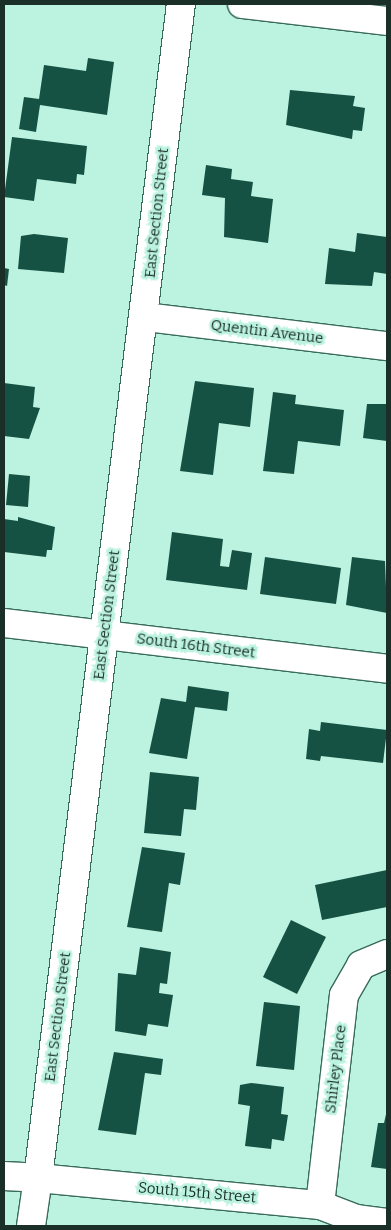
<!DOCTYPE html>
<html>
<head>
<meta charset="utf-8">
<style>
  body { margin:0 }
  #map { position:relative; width:391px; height:1230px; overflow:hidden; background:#bcf2e0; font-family:Bitter,serif }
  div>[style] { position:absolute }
  .building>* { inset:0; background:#165243 }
  .roads { filter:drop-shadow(1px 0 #386b5c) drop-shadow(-1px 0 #386b5c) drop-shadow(0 1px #386b5c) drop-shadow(0 -1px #386b5c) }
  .street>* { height:28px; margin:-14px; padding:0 14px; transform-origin:14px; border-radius:14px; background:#fff }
  .secondary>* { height:28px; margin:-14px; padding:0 14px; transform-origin:14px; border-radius:14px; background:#fff }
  span { translate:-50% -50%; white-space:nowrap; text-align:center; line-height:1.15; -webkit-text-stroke:5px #bcf2e0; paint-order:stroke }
  .street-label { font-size:15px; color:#192f28 }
  .frame { position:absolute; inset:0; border:5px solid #192f28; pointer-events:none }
</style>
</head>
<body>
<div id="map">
  <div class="building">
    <i style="clip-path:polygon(88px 58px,114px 62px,107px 115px,40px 105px,36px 132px,19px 129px,24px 97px,39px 99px,44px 65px,86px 71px)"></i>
    <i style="clip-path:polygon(290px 90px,355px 96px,353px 106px,365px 108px,362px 131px,353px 130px,352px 139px,286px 125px)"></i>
    <i style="clip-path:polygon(12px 137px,87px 146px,84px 175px,77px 174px,76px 184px,37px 179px,34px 201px,4px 197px)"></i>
    <i style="clip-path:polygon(206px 165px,232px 169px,231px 179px,253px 182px,251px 196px,273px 199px,268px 243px,224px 237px,225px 198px,202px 195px)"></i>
    <i style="clip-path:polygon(357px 233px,387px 237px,387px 274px,374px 272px,372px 286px,325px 284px,329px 248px,355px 252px)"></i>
    <i style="clip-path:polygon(34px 234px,68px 238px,64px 273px,18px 269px,21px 236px)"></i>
    <i style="clip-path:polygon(4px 268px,9px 269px,7px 286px,4px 285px)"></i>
    <i style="clip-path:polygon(195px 381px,254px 388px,250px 427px,219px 423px,213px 475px,180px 471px)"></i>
    <i style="clip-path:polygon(4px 383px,35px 387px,33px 407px,40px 408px,29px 439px,4px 436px)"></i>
    <i style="clip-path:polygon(273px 392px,296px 395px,295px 404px,344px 410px,340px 446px,298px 441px,294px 474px,263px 471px)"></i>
    <i style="clip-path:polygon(367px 404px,387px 404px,387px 441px,363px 438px)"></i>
    <i style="clip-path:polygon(9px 474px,30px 476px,28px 507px,6px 505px)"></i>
    <i style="clip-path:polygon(18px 517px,55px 527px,52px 550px,47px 550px,46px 557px,4px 552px,4px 519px,18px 521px)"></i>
    <i style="clip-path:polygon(172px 532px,223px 539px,220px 566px,229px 567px,232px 550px,252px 553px,247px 590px,166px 580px)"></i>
    <i style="clip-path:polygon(265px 557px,341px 568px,336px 604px,260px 594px)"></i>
    <i style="clip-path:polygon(352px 557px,385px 561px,387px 613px,346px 605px)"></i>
    <i style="clip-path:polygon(188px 686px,229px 692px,227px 711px,195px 707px,187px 759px,149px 753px,161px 698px,186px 702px)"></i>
    <i style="clip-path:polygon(321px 722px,387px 730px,383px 763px,321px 756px,320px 761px,306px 759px,309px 729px,320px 731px)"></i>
    <i style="clip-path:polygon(150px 772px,199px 777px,196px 810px,184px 809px,181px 836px,144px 833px)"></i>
    <i style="clip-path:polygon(142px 847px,185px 853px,180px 885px,169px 883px,162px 932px,127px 927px)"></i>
    <i style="clip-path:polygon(387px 870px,387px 907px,322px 920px,315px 885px)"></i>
    <i style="clip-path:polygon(291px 920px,326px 937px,297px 994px,263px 977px)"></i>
    <i style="clip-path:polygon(140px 947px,171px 952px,167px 984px,160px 983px,159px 993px,173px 995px,168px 1027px,148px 1024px,146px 1036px,115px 1031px,118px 973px,136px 975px)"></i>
    <i style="clip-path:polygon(264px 1002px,300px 1006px,294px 1070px,256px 1066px)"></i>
    <i style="clip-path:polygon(114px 1052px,163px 1059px,161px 1075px,145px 1073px,136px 1135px,98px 1130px)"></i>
    <i style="clip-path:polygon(251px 1083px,284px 1087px,281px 1114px,288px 1115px,284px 1141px,272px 1139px,271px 1149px,245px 1146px,250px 1106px,238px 1104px,240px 1085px)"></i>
    <i style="clip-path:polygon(387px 1110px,387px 1169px,371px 1167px,378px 1123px,384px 1123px)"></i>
  </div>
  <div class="roads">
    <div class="street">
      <i style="left:146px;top:317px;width:243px;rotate:6.9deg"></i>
      <i style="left:4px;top:623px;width:386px;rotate:6.8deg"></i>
      <i style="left:320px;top:1205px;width:211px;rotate:-83.5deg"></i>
      <i style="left:344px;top:995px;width:34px;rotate:-60deg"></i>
      <i style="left:361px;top:965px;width:28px;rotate:-23deg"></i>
      <i style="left:31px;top:1226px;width:49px;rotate:-81.7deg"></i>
      <i style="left:38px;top:1178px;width:283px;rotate:5.5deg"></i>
      <i style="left:320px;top:1205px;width:39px;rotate:21deg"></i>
      <i style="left:356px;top:1219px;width:31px;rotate:7deg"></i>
    </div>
    <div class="secondary">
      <i style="left:242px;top:4px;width:146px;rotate:6.7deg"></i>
      <i style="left:4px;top:1176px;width:34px;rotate:3deg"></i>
      <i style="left:38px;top:1178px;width:1183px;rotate:-83.06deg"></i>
    </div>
  </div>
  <div class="street-label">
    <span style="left:157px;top:213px;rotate:-84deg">East Section Street</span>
    <span style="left:267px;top:332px;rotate:7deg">Quentin Avenue</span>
    <span style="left:107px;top:615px;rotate:-83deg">East Section Street</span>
    <span style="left:196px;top:646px;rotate:7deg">South 16th Street</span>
    <span style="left:58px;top:1017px;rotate:-83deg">East Section Street</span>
    <span style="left:336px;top:1069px;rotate:-83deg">Shirley Place</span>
    <span style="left:197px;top:1193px;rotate:5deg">South 15th Street</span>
  </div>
  <div class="frame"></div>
</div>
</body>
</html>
